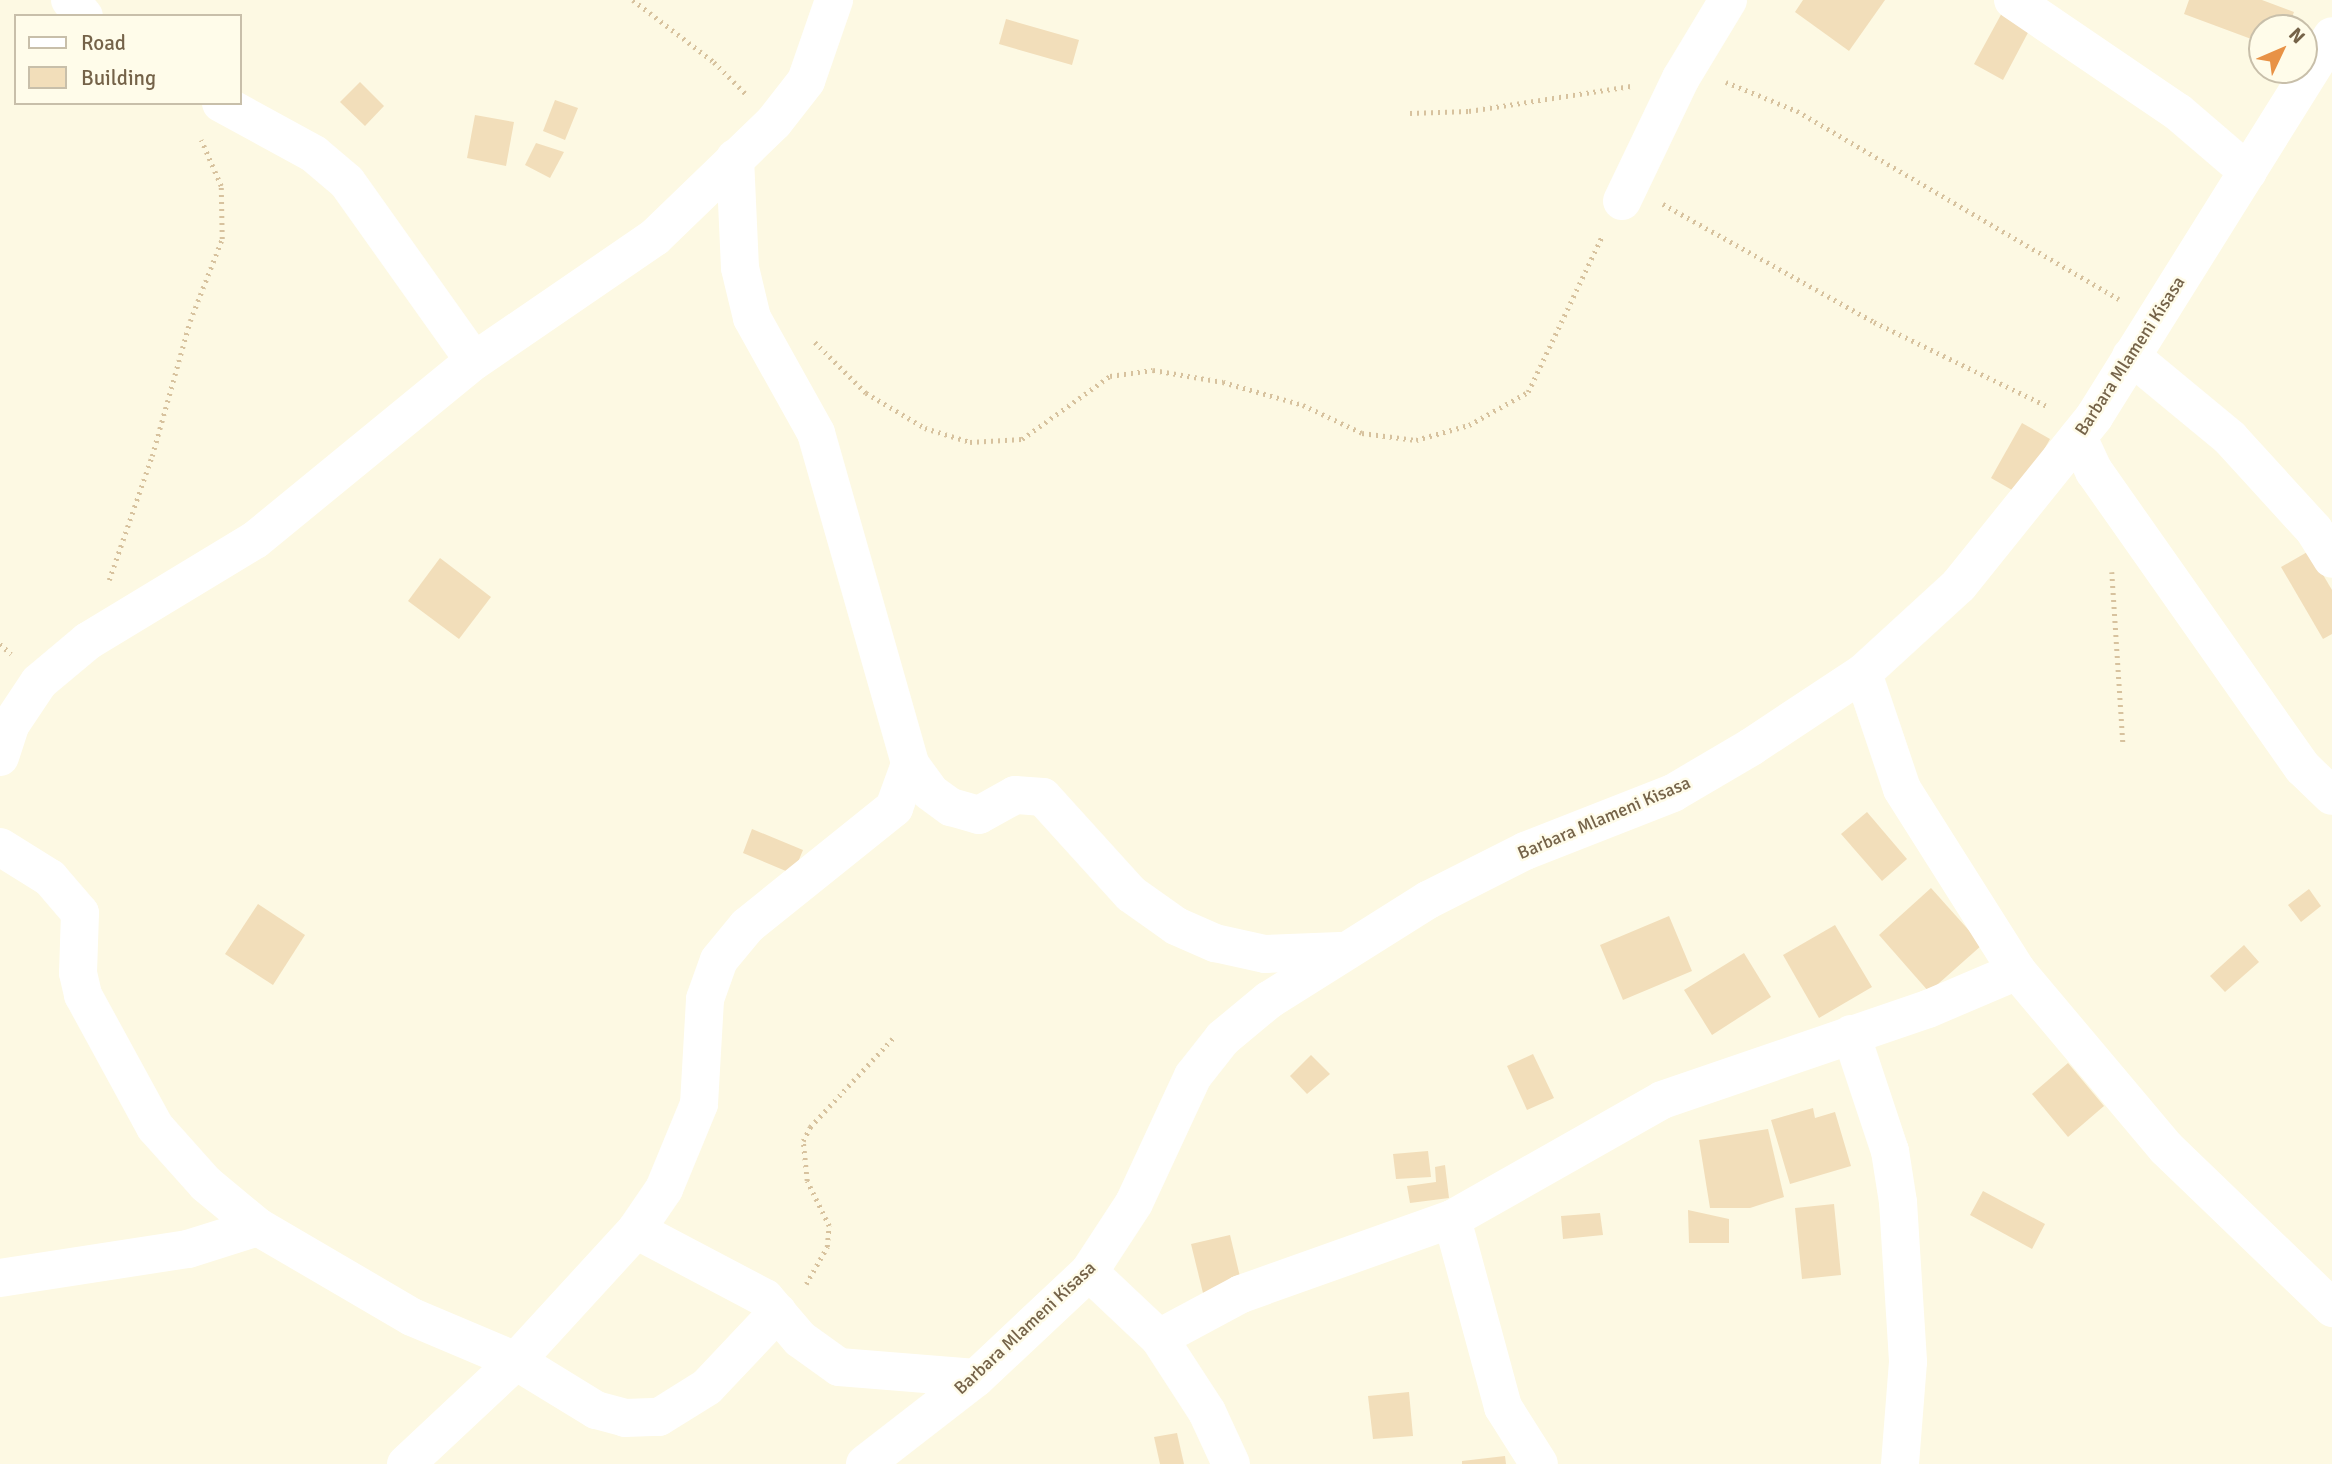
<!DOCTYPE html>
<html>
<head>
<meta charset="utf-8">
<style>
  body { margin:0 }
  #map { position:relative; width:2332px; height:1464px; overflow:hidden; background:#fdf9e3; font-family:Signika,sans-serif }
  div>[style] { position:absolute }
  .building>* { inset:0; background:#f2deba }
  .path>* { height:4.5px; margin-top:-2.25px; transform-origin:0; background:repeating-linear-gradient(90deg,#d7c29e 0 2px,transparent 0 7px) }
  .minor>* { height:38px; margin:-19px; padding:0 19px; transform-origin:19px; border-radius:19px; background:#fff }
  span { translate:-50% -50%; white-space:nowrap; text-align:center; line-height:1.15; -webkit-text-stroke:5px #fffcea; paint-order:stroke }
  .street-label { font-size:18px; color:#756349 }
  .legend { position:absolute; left:14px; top:14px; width:228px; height:91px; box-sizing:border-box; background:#fffcea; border:2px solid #c8bfaa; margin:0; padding:9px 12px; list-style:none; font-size:21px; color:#756349 }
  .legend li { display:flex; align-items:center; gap:14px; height:35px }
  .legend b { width:35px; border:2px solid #c8bfaa }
  .north { position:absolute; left:2248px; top:14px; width:70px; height:70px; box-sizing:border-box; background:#fffcea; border:2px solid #c8bfaa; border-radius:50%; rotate:46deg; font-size:19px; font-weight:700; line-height:28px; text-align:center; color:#756349 }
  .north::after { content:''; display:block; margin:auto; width:24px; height:32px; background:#e89246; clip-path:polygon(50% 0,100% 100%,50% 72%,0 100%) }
</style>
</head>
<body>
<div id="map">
  <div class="building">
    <i style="clip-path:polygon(1803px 0,1885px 0,1849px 51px,1795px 12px)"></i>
    <i style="clip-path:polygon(2189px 0,2262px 0,2294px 12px,2288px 28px,2262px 28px,2262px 43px,2184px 14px)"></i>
    <i style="clip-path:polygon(2003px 11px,2031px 27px,2003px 80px,1974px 64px)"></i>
    <i style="clip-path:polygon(1006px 19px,1079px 40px,1072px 65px,999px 44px)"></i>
    <i style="clip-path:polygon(360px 82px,384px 106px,365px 126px,340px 102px)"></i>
    <i style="clip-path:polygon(555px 100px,578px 108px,565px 140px,543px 131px)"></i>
    <i style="clip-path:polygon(475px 115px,514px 122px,506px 166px,467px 158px)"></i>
    <i style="clip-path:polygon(536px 143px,564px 152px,550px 178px,525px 165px)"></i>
    <i style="clip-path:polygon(2022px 423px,2050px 439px,2019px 494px,1991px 478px)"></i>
    <i style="clip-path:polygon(2309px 551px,2332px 590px,2332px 634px,2323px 639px,2281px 567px)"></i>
    <i style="clip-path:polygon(440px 558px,491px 597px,459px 639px,408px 601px)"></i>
    <i style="clip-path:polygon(1867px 812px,1907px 859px,1882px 881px,1841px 834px)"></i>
    <i style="clip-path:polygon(752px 829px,803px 850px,793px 874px,743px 853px)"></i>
    <i style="clip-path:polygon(1931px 888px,1982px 945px,1929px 992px,1879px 935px)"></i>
    <i style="clip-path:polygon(2309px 889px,2321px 906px,2301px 922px,2288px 905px)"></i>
    <i style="clip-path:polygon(258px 904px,305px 935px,273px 985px,225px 954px)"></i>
    <i style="clip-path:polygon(1669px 916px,1692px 971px,1623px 1000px,1600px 945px)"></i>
    <i style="clip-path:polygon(1835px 925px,1872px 987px,1819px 1018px,1783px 955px)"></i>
    <i style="clip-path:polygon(2244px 945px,2259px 962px,2225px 992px,2210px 976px)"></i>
    <i style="clip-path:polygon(1744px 953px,1771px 997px,1712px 1035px,1684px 990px)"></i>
    <i style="clip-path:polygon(1533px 1054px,1554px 1098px,1527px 1110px,1507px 1066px)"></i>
    <i style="clip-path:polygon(1311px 1055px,1330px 1074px,1307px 1094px,1290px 1076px)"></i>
    <i style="clip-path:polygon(2068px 1063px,2104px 1106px,2068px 1137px,2032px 1094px)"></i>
    <i style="clip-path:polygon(1813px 1108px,1815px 1118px,1835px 1112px,1851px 1166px,1790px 1184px,1771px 1120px)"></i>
    <i style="clip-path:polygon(1768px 1129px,1784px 1197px,1750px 1208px,1710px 1208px,1699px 1140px)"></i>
    <i style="clip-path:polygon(1428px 1151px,1431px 1177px,1396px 1179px,1393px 1154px)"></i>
    <i style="clip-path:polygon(1445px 1165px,1449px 1198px,1410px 1203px,1407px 1186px,1436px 1182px,1435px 1167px)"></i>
    <i style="clip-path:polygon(1983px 1191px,2045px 1224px,2032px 1249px,1970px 1215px)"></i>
    <i style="clip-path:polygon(1834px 1204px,1841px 1275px,1802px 1279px,1795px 1208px)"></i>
    <i style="clip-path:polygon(1688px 1210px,1729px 1219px,1729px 1243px,1689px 1243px)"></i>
    <i style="clip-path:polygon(1600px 1213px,1603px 1235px,1563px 1239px,1561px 1216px)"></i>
    <i style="clip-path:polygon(1230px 1235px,1242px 1285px,1203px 1293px,1191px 1244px)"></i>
    <i style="clip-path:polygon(1409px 1392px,1413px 1436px,1373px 1439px,1368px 1396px)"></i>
    <i style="clip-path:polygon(1177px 1433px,1184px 1464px,1160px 1464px,1154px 1437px)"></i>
    <i style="clip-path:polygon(1505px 1456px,1506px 1464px,1462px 1464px,1462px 1461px)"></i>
  </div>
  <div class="path">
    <i style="left:633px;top:0;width:102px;rotate:37.4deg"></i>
    <i style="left:714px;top:62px;width:45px;rotate:45deg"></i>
    <i style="left:1726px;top:82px;width:77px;rotate:22.2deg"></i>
    <i style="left:1797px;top:111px;width:373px;rotate:30.3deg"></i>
    <i style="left:1410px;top:113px;width:59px;rotate:-1.9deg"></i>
    <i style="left:1469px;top:111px;width:164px;rotate:-8.8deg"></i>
    <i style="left:1663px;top:204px;width:242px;rotate:29.2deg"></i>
    <i style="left:1874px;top:322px;width:195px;rotate:25.9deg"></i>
    <i style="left:815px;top:342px;width:72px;rotate:45deg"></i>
    <i style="left:866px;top:393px;width:69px;rotate:30.7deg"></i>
    <i style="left:925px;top:428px;width:47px;rotate:17.3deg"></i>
    <i style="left:970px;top:442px;width:52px;rotate:-3.3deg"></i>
    <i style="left:1022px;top:439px;width:108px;rotate:-35.6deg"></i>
    <i style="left:1110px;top:376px;width:43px;rotate:-7.9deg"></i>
    <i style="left:1153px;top:370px;width:71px;rotate:9.7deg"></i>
    <i style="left:1223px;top:382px;width:83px;rotate:16deg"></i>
    <i style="left:1303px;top:405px;width:65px;rotate:25.4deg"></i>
    <i style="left:1362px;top:433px;width:54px;rotate:7.4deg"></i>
    <i style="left:1416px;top:440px;width:55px;rotate:-15.8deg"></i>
    <i style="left:1469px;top:425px;width:68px;rotate:-29.2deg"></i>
    <i style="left:1528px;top:392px;width:173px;rotate:-64.6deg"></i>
    <i style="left:2112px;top:572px;width:171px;rotate:86.3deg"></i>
    <i style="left:109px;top:580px;width:131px;rotate:-70.9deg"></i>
    <i style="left:152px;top:456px;width:140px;rotate:-74.3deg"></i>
    <i style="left:190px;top:321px;width:88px;rotate:-68.7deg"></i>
    <i style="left:222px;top:239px;width:53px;rotate:-91.1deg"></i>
    <i style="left:221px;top:186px;width:50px;rotate:-113.5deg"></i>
    <i style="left:0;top:644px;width:15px;rotate:42deg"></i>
    <i style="left:806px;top:1284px;width:43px;rotate:-60.4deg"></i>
    <i style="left:827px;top:1247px;width:21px;rotate:-85deg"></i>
    <i style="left:829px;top:1226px;width:50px;rotate:-116.1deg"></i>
    <i style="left:807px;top:1181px;width:40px;rotate:-95.7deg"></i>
    <i style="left:803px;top:1141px;width:16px;rotate:-63deg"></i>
    <i style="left:810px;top:1127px;width:122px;rotate:-47deg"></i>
  </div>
  <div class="minor">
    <i style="left:70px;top:0;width:21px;rotate:49deg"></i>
    <i style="left:2013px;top:0;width:199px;rotate:34.2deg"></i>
    <i style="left:2178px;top:112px;width:92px;rotate:40.6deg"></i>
    <i style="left:221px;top:103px;width:106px;rotate:28.7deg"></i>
    <i style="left:314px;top:154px;width:43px;rotate:40.3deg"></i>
    <i style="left:347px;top:182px;width:219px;rotate:54.6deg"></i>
    <i style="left:735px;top:158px;width:110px;rotate:87.4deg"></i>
    <i style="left:740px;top:268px;width:51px;rotate:76.5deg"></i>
    <i style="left:752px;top:318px;width:132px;rotate:60.9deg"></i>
    <i style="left:816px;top:433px;width:344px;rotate:74.1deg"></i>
    <i style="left:910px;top:764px;width:34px;rotate:54deg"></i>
    <i style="left:930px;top:792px;width:26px;rotate:36deg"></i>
    <i style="left:951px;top:807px;width:29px;rotate:16deg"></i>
    <i style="left:979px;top:815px;width:41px;rotate:-29.1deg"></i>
    <i style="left:1015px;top:795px;width:28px;rotate:4deg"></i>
    <i style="left:1043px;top:797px;width:131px;rotate:47.8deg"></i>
    <i style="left:1131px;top:894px;width:55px;rotate:35.4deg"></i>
    <i style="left:1176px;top:926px;width:43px;rotate:23.6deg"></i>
    <i style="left:1215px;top:943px;width:51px;rotate:12.4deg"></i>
    <i style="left:1265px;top:954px;width:75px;rotate:-2.3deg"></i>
    <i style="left:1622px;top:201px;width:136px;rotate:-64.4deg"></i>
    <i style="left:1681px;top:78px;width:91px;rotate:-58.9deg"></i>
    <i style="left:2131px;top:356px;width:129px;rotate:39.6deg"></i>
    <i style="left:2230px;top:438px;width:125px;rotate:47.6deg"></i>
    <i style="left:2314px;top:530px;width:34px;rotate:58deg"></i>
    <i style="left:2078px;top:437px;width:38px;rotate:65deg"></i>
    <i style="left:2094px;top:471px;width:363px;rotate:54.9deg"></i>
    <i style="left:2303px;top:768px;width:40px;rotate:44deg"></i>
    <i style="left:1863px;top:673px;width:122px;rotate:71.4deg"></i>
    <i style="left:1902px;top:789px;width:215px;rotate:57.7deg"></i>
    <i style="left:2017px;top:971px;width:231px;rotate:49.9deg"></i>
    <i style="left:2166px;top:1148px;width:231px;rotate:43.9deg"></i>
    <i style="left:0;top:757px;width:35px;rotate:-72deg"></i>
    <i style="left:11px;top:724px;width:50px;rotate:-56.3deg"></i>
    <i style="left:39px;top:682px;width:64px;rotate:-39.9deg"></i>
    <i style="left:88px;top:641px;width:195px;rotate:-31.2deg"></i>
    <i style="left:255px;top:540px;width:283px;rotate:-39.3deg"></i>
    <i style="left:474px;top:361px;width:219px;rotate:-34.4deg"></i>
    <i style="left:655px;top:237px;width:165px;rotate:-44deg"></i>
    <i style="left:774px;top:122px;width:52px;rotate:-52deg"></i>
    <i style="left:806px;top:81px;width:86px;rotate:-70.9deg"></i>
    <i style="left:0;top:847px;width:59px;rotate:31.8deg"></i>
    <i style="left:50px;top:878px;width:46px;rotate:49.4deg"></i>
    <i style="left:80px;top:913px;width:60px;rotate:91.9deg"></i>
    <i style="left:78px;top:973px;width:23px;rotate:77deg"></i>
    <i style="left:83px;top:995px;width:150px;rotate:61.4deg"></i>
    <i style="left:155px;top:1127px;width:76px;rotate:48.2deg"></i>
    <i style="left:206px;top:1184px;width:67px;rotate:39.6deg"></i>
    <i style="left:258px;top:1227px;width:178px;rotate:30.3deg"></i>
    <i style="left:412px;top:1317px;width:113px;rotate:22.9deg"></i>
    <i style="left:516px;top:1361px;width:94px;rotate:31.5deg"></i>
    <i style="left:596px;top:1410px;width:30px;rotate:15deg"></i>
    <i style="left:625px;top:1418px;width:34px;rotate:-2deg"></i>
    <i style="left:659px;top:1417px;width:57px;rotate:-32deg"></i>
    <i style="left:707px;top:1387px;width:103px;rotate:-46.6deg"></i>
    <i style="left:1851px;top:1034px;width:123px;rotate:71.6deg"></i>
    <i style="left:1890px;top:1151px;width:52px;rotate:81.1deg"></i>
    <i style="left:1898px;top:1202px;width:160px;rotate:86.4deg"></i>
    <i style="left:1908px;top:1362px;width:102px;rotate:94.5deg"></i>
    <i style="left:1452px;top:1219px;width:195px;rotate:74.8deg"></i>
    <i style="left:1503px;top:1407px;width:67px;rotate:57.7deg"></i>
    <i style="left:636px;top:1230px;width:146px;rotate:27.8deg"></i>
    <i style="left:765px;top:1298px;width:54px;rotate:49.5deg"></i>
    <i style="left:800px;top:1339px;width:48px;rotate:35.7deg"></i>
    <i style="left:839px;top:1367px;width:137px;rotate:4.6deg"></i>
    <i style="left:1089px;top:1272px;width:96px;rotate:43.3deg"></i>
    <i style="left:1159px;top:1338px;width:88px;rotate:57deg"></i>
    <i style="left:1207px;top:1412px;width:57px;rotate:65.2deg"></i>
    <i style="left:0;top:1278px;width:190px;rotate:-8.8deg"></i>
    <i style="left:188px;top:1249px;width:73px;rotate:-17.4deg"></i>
    <i style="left:1159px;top:1338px;width:93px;rotate:-28.2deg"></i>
    <i style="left:1241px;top:1294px;width:224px;rotate:-19.6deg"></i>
    <i style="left:1452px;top:1219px;width:241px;rotate:-29.5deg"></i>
    <i style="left:1662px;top:1100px;width:281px;rotate:-18.9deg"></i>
    <i style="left:1928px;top:1009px;width:97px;rotate:-23.1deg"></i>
    <i style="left:406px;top:1464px;width:151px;rotate:-43.1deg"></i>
    <i style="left:516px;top:1361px;width:178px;rotate:-47.5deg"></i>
    <i style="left:636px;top:1230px;width:50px;rotate:-55.7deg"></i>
    <i style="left:664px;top:1189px;width:92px;rotate:-67.6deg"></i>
    <i style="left:699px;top:1104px;width:105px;rotate:-86.7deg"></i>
    <i style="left:705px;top:999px;width:41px;rotate:-70.3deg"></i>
    <i style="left:719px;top:960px;width:44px;rotate:-50.5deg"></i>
    <i style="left:747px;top:926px;width:189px;rotate:-38.8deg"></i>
    <i style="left:894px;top:808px;width:47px;rotate:-70deg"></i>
    <i style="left:865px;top:1464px;width:140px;rotate:-37.8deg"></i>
    <i style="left:976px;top:1378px;width:155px;rotate:-43.2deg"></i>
    <i style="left:1089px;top:1272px;width:82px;rotate:-56.9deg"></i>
    <i style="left:1134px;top:1203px;width:140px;rotate:-65.1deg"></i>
    <i style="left:1193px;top:1076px;width:48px;rotate:-51.7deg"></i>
    <i style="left:1223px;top:1038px;width:60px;rotate:-39.6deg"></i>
    <i style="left:1269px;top:1000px;width:188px;rotate:-32.2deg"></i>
    <i style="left:1428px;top:900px;width:109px;rotate:-26.8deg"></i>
    <i style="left:1525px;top:851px;width:159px;rotate:-21.4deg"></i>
    <i style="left:1673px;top:793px;width:91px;rotate:-30.5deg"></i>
    <i style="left:1751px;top:747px;width:134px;rotate:-33.5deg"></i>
    <i style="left:1863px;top:673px;width:130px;rotate:-42.5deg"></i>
    <i style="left:1959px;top:585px;width:216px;rotate:-51.2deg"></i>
    <i style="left:2094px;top:417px;width:449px;rotate:-58deg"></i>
  </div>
  <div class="street-label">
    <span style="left:2130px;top:356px;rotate:-57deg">Barbara Mlameni Kisasa</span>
    <span style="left:1604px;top:818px;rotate:-23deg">Barbara Mlameni Kisasa</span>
    <span style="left:1025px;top:1328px;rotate:-43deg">Barbara Mlameni Kisasa</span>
  </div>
  <ul class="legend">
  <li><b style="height:9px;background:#fff"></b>Road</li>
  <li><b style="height:19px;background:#f2deba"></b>Building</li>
  </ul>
  <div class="north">N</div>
</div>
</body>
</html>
